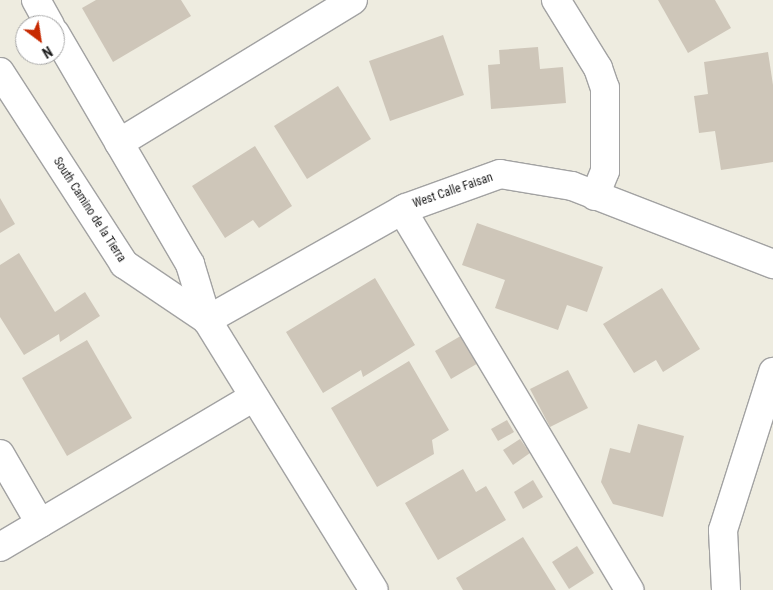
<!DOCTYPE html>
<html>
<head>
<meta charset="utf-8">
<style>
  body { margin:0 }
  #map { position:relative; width:773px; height:590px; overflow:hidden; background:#eeece0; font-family:"Roboto Condensed",sans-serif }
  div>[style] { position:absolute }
  .building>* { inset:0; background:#cec6b9 }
  .roads { filter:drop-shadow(1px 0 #a2a2a2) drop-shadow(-1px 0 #a2a2a2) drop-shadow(0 1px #a2a2a2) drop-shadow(0 -1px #a2a2a2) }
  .minor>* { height:28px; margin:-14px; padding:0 14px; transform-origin:14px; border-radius:14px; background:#fff }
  span { translate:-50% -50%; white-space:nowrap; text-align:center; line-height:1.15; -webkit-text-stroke:4px #fff; paint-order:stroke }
  .street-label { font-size:12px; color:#1b1b1b }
  .north { position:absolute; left:15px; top:15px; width:50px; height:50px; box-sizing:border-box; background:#fff; border:1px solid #a4a4a4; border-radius:50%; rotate:149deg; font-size:14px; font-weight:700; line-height:20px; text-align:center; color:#1b1b1b }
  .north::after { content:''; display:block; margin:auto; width:18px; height:22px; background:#c72900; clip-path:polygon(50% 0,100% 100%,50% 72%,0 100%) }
</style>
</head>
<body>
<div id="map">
  <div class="building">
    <i style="clip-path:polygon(96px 0,181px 0,191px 16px,113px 62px,82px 8px)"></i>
    <i style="clip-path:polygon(658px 0,715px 0,731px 28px,688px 53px)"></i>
    <i style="clip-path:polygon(443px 35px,464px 95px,390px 121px,369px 61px)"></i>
    <i style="clip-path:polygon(538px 47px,540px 69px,563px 67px,566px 103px,491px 109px,488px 65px,500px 64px,499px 50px)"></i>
    <i style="clip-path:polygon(768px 52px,773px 85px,773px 162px,721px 170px,715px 131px,699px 133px,694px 96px,708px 94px,704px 62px)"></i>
    <i style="clip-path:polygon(338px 86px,371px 139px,307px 179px,274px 126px)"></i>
    <i style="clip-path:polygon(255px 146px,292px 206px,259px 228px,253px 220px,225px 238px,192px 186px)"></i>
    <i style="clip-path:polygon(0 198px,15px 224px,0 233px)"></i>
    <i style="clip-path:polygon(477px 223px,603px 267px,587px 312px,567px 305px,558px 330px,495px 308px,505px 280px,462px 265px)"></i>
    <i style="clip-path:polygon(19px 253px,55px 312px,85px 292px,100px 316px,60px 342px,59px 334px,24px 355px,0 317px,0 265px)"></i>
    <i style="clip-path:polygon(375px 278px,415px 345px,363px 377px,361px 370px,323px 393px,286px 332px)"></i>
    <i style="clip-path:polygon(662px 288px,700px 349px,663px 372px,656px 360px,634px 373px,603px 324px)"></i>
    <i style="clip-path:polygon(464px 334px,480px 362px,451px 379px,435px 351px)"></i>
    <i style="clip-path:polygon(87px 340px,132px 418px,67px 456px,22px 378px)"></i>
    <i style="clip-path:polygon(409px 361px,449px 430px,432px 440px,434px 454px,377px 487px,331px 408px)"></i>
    <i style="clip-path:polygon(568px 370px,588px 408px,550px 427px,530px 389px)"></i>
    <i style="clip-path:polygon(507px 420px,514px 432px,498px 441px,491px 429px)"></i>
    <i style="clip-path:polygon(638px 424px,684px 436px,663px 517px,613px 504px,601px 482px,610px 448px,630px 453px)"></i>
    <i style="clip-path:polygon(520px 439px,530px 453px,513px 465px,503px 450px)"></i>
    <i style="clip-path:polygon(463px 469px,476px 492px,486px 486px,506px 520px,438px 560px,405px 503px)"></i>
    <i style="clip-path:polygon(533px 480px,543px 497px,523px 509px,514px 492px)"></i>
    <i style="clip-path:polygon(523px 537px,556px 590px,463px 590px,456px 578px)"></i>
    <i style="clip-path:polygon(577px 546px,594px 573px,569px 589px,552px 562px)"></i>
  </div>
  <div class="roads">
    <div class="minor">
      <i style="left:36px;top:0;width:29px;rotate:61deg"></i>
      <i style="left:556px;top:0;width:80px;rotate:58.3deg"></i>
      <i style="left:598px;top:68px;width:21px;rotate:71deg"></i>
      <i style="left:605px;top:88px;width:83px;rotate:90deg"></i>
      <i style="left:605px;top:171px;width:27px;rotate:112deg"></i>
      <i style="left:55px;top:33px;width:268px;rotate:59.7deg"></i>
      <i style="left:190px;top:264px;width:59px;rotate:73.1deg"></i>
      <i style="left:207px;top:320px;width:317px;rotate:58.3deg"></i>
      <i style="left:0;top:72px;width:229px;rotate:57.1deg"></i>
      <i style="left:124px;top:264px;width:100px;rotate:34deg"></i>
      <i style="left:119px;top:143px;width:274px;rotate:-31.4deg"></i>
      <i style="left:402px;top:210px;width:443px;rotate:59.1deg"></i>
      <i style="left:207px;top:320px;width:228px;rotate:-29.4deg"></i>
      <i style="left:406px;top:208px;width:100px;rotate:-19.9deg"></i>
      <i style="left:500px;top:174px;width:73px;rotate:9.5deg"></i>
      <i style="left:572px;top:186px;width:216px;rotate:21.2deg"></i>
      <i style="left:0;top:454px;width:80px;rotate:59.9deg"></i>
      <i style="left:0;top:547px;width:295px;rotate:-30.6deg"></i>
      <i style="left:726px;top:590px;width:60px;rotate:-92.9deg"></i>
      <i style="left:723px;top:530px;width:166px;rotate:-72.4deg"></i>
    </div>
  </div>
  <div class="street-label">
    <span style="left:453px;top:191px;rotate:-19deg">West Calle Faisan</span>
    <span style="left:89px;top:210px;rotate:57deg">South Camino de la Tierra</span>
  </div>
  <div class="north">N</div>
</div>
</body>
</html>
